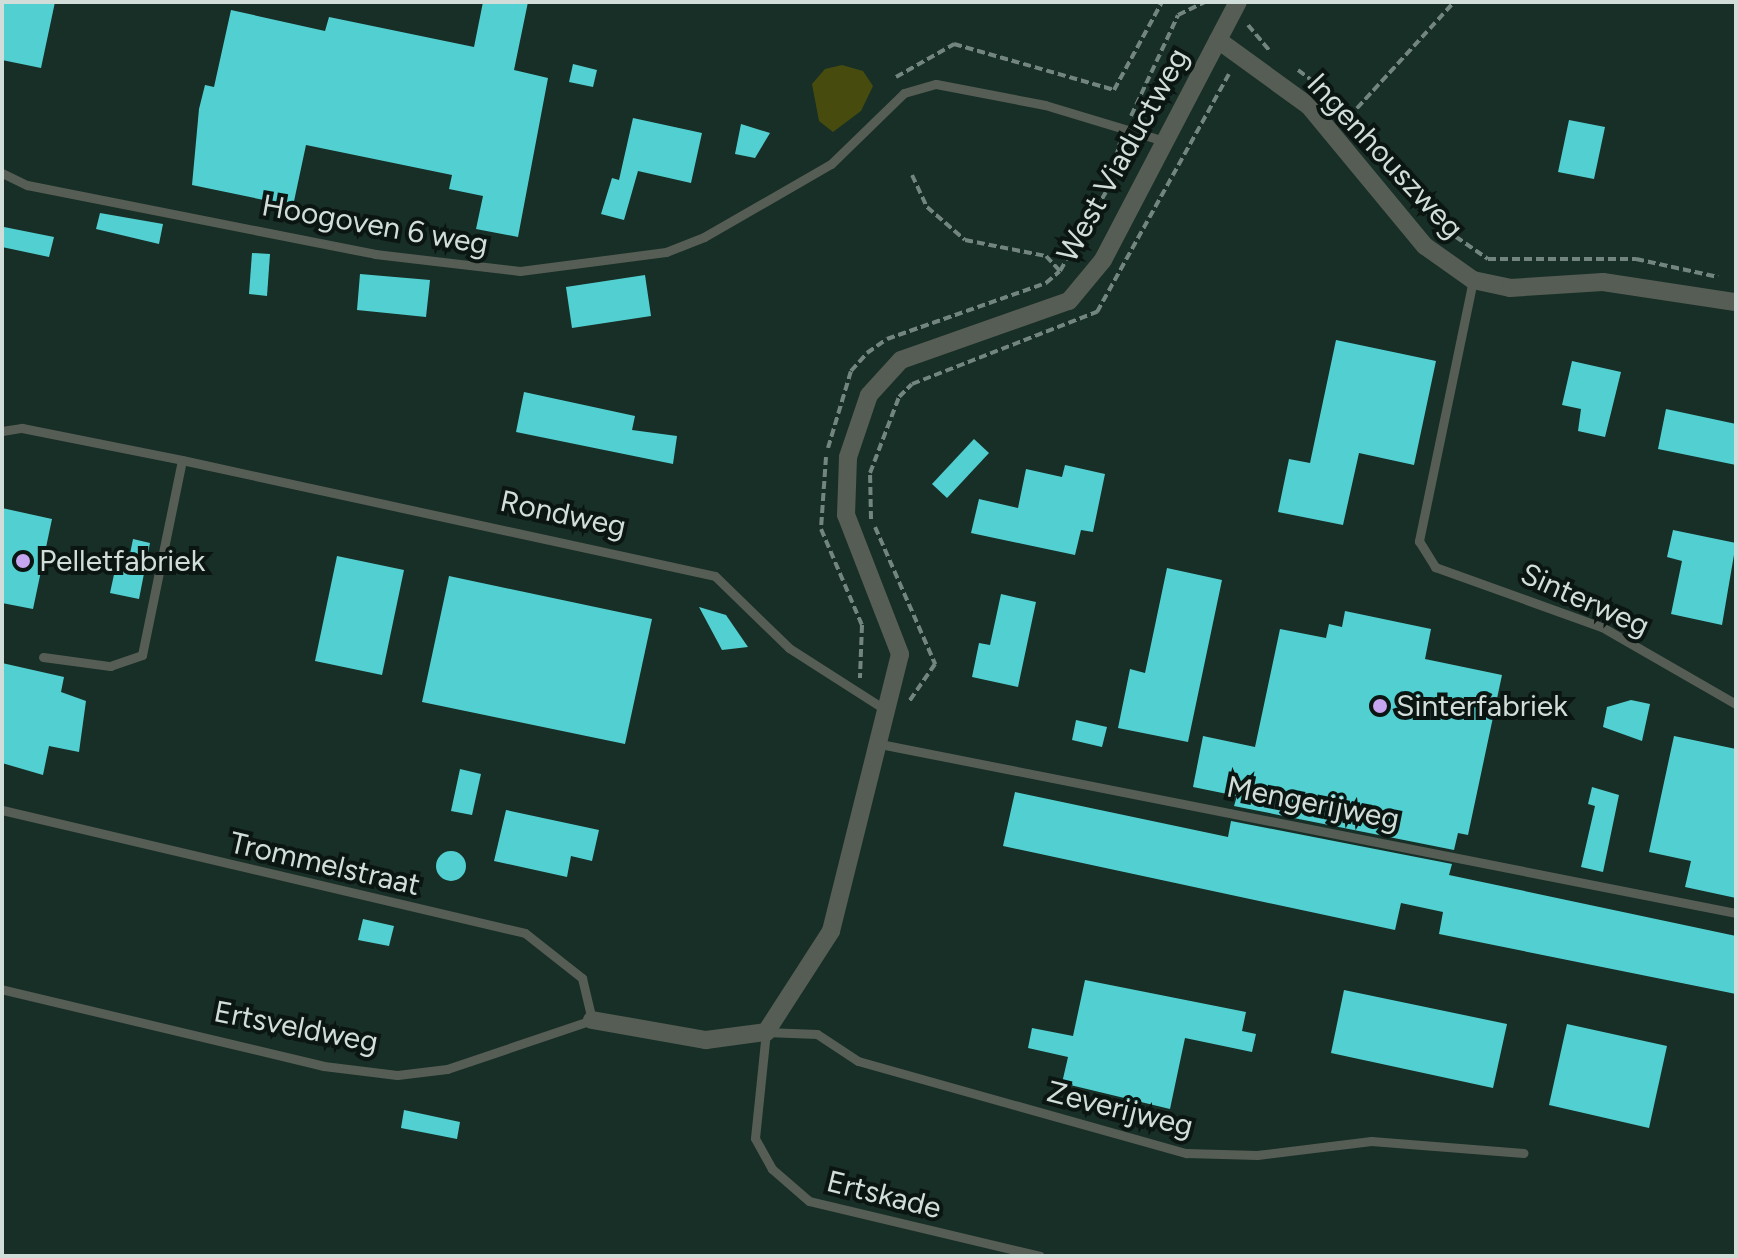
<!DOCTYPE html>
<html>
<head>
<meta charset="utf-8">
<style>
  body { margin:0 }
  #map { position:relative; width:1738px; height:1258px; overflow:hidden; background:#182f27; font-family:Figtree,sans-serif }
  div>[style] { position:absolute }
  .green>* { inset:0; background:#474c0e }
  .building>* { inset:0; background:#52d0d1 }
  .round { border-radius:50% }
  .path>* { height:4px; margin-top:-2px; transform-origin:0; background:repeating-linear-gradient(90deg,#73857f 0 8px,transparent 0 12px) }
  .lane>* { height:9px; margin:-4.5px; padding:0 4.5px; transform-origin:4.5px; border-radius:4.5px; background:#565d55 }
  .street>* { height:18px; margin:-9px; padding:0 9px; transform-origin:9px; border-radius:9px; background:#565d55 }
  .dots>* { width:22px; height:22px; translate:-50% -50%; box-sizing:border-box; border:4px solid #0b1511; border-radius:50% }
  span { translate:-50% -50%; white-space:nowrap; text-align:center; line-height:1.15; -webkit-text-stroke:8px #0b1511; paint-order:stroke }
  .street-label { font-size:30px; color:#d0ddd8 }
  .poi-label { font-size:30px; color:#d0ddd8 }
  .left { translate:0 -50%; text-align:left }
  .frame { position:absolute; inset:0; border:4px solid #d0ddd8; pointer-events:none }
</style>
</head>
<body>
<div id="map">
  <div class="green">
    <i style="clip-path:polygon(842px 65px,863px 71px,873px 86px,861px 111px,833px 132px,819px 121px,812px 84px,825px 69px)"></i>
  </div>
  <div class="building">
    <i style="clip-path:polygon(2px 2px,55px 2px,41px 68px,2px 60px)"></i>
    <i style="clip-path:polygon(483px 2px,528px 2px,514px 70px,548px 78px,518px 237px,476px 229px,483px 196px,449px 189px,452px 175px,306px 145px,293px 206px,192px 185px,199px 109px,205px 85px,214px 87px,231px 10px,325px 31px,329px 17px,474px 47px)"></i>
    <i style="clip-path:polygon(573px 64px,597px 70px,593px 87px,569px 82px)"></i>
    <i style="clip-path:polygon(633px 118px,702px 133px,691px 183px,638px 171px,624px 220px,601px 214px,612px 178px,619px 180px)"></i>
    <i style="clip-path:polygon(1569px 120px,1605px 127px,1594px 179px,1558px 172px)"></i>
    <i style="clip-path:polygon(741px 124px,770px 133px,755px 158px,735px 154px)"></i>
    <i style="clip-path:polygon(100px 213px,163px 224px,159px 244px,96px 229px)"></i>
    <i style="clip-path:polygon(4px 227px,54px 237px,49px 257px,2px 247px)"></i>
    <i style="clip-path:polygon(252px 253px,270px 254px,267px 296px,249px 294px)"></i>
    <i style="clip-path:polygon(360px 274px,430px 280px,426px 317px,357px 310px)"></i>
    <i style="clip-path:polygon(645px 275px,651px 316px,572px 328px,566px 287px)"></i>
    <i style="clip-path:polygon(1336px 340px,1436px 361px,1414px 465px,1359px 453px,1343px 525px,1278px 512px,1289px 459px,1310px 463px)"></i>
    <i style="clip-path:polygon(1572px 361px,1621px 372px,1605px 437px,1578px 431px,1581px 409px,1562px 405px)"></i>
    <i style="clip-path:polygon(524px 392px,635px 416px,632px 430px,677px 436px,673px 464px,516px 432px)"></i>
    <i style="clip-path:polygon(1666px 409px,1736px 424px,1736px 465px,1658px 449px)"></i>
    <i style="clip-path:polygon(974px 439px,989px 453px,947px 498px,932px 484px)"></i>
    <i style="clip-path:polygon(1065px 465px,1105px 474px,1093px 532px,1081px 530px,1075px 555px,971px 533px,979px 499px,1018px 508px,1026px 469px,1062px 477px)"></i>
    <i style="clip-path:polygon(2px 508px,52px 519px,33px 609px,2px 603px)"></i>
    <i style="clip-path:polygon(1673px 530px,1736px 543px,1722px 625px,1671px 614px,1682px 561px,1667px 557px)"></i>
    <i style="clip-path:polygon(133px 539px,150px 543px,139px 599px,110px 593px,118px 556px,129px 559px)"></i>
    <i style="clip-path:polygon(337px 556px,404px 570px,382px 675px,315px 661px)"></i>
    <i style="clip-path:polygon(1167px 568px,1222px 580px,1188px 742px,1118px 728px,1130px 669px,1145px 673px)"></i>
    <i style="clip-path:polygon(449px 576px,652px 619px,625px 744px,422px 702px)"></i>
    <i style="clip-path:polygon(1001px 594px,1036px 602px,1018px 687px,972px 677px,979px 643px,990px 645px)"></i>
    <i style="clip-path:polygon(699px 607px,726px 615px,748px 647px,722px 650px)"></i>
    <i style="clip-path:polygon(1345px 611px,1431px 629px,1425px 659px,1502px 675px,1468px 835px,1458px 833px,1454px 850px,1234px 806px,1237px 796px,1193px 787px,1203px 736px,1255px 747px,1280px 629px,1326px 638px,1329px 624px,1342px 627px)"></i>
    <i style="clip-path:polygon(2px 663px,64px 677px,61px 692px,86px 701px,79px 752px,49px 746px,43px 775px,2px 763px)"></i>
    <i style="clip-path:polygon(1631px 700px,1650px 704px,1642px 741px,1603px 727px,1607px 707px)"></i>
    <i style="clip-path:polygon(1076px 720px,1107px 727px,1102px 747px,1072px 740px)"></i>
    <i style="clip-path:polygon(1674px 736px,1736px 749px,1736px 898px,1685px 887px,1691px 861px,1649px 852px)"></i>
    <i style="clip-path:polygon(460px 769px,481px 774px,472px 815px,451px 811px)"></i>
    <i style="clip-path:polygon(1592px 787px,1619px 795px,1603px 872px,1581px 867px,1595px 806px,1588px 804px)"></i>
    <i style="clip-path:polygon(1015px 792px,1228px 837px,1231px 821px,1452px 864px,1449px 875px,1736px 936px,1736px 994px,1439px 934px,1443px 912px,1401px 903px,1395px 930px,1003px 846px)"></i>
    <i style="clip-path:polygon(506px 810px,599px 830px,592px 861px,571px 856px,567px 877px,494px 861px)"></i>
    <i class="round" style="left:436px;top:851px;width:30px;height:30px"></i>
    <i style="clip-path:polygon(363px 919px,394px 926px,389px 946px,358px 940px)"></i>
    <i style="clip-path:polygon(1085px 980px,1246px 1012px,1242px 1031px,1256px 1034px,1252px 1052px,1185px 1038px,1170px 1109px,1062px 1083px,1068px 1057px,1028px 1048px,1032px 1028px,1073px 1036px)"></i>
    <i style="clip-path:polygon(1344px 990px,1507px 1024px,1493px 1088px,1331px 1053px)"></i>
    <i style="clip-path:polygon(1567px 1024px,1667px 1046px,1649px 1128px,1549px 1105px)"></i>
    <i style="clip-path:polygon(404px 1110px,460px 1122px,457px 1139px,401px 1128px)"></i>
  </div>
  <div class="path">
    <i style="left:1248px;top:25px;width:35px;rotate:50deg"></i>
    <i style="left:1298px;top:70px;width:31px;rotate:37deg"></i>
    <i style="left:896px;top:77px;width:67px;rotate:-29.6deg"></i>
    <i style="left:954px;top:44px;width:166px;rotate:16deg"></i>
    <i style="left:1114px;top:90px;width:100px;rotate:-61.4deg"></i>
    <i style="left:1331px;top:98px;width:163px;rotate:50deg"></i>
    <i style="left:1436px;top:223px;width:63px;rotate:34.7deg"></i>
    <i style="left:1488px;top:259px;width:148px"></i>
    <i style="left:1636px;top:259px;width:84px;rotate:12.4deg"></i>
    <i style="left:1131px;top:116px;width:111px;rotate:-65deg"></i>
    <i style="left:1178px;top:15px;width:30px;rotate:-26deg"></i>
    <i style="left:1349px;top:117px;width:156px;rotate:-47.6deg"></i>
    <i style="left:912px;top:175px;width:35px;rotate:65deg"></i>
    <i style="left:927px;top:207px;width:50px;rotate:41deg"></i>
    <i style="left:965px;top:240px;width:83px;rotate:11.2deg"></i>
    <i style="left:1046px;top:256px;width:21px;rotate:47deg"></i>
    <i style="left:828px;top:448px;width:80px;rotate:-73.4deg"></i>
    <i style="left:851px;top:371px;width:24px;rotate:-48deg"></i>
    <i style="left:867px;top:353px;width:24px;rotate:-35deg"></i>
    <i style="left:887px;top:339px;width:169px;rotate:-19.4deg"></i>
    <i style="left:1046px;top:283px;width:18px;rotate:-41deg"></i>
    <i style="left:1060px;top:271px;width:91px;rotate:-59.8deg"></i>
    <i style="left:1106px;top:192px;width:51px;rotate:-74.1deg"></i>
    <i style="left:826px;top:457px;width:72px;rotate:94deg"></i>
    <i style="left:821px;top:529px;width:104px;rotate:66.9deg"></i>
    <i style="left:862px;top:625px;width:53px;rotate:92.2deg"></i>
    <i style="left:871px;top:519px;width:46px;rotate:-91.2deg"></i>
    <i style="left:870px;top:473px;width:81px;rotate:-69.1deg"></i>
    <i style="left:899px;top:397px;width:18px;rotate:-45deg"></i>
    <i style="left:912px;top:384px;width:199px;rotate:-21.3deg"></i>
    <i style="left:1097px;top:312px;width:272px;rotate:-61deg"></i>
    <i style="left:875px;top:527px;width:150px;rotate:66.3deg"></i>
    <i style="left:935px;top:664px;width:47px;rotate:124.7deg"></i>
  </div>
  <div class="lane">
    <i style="left:2px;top:173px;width:28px;rotate:26deg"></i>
    <i style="left:27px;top:185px;width:355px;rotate:11.2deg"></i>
    <i style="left:375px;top:254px;width:146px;rotate:6.7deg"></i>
    <i style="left:520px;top:271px;width:147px;rotate:-7.4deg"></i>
    <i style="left:666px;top:252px;width:41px;rotate:-21.5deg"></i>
    <i style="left:704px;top:237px;width:146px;rotate:-29.9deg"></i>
    <i style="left:831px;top:164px;width:102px;rotate:-44.2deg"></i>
    <i style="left:904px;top:93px;width:33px;rotate:-16deg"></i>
    <i style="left:936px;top:84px;width:111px;rotate:10.9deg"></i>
    <i style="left:1045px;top:105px;width:124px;rotate:16.8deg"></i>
    <i style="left:1473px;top:280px;width:267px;rotate:101.7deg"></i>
    <i style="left:1419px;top:541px;width:31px;rotate:58deg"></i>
    <i style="left:1435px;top:567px;width:177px;rotate:19.8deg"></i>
    <i style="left:1602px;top:627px;width:155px;rotate:29.9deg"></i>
    <i style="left:2px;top:431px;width:20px;rotate:-9deg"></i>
    <i style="left:22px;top:428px;width:163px;rotate:11.3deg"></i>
    <i style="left:182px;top:460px;width:545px;rotate:12.28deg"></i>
    <i style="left:715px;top:576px;width:103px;rotate:44.2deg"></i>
    <i style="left:789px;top:648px;width:115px;rotate:32.6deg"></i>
    <i style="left:43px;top:657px;width:68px;rotate:7.7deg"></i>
    <i style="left:110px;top:666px;width:34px;rotate:-19deg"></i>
    <i style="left:142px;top:655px;width:199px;rotate:-78.4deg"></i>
    <i style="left:880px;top:744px;width:873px;rotate:11.17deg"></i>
    <i style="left:2px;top:810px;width:537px;rotate:13.23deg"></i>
    <i style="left:525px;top:933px;width:73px;rotate:38.3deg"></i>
    <i style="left:582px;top:978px;width:43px;rotate:76.6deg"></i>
    <i style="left:592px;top:1020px;width:153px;rotate:161.3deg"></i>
    <i style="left:447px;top:1069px;width:50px;rotate:173.2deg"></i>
    <i style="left:397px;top:1075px;width:74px;rotate:-173deg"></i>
    <i style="left:324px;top:1066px;width:331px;rotate:-166.6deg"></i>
    <i style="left:1040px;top:1256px;width:237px;rotate:-166.6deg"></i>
    <i style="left:809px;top:1201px;width:49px;rotate:-139.1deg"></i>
    <i style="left:772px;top:1169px;width:35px;rotate:-119deg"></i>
    <i style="left:755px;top:1138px;width:107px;rotate:-84.1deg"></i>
    <i style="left:766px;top:1032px;width:51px;rotate:2.2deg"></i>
    <i style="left:817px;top:1034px;width:49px;rotate:33.4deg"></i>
    <i style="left:858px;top:1061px;width:341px;rotate:15.7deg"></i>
    <i style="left:1186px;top:1153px;width:71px;rotate:1.6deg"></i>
    <i style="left:1257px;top:1155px;width:115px;rotate:-7deg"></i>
    <i style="left:1371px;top:1141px;width:153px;rotate:4.5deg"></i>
  </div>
  <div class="street">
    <i style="left:1218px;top:40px;width:112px;rotate:36deg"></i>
    <i style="left:1309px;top:106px;width:182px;rotate:50.4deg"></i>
    <i style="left:1425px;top:246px;width:59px;rotate:35.3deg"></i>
    <i style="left:1473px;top:280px;width:38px;rotate:12deg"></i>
    <i style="left:1510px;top:288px;width:93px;rotate:-3.7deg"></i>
    <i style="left:1603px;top:282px;width:134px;rotate:8.6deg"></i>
    <i style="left:592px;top:1020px;width:116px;rotate:10deg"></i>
    <i style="left:706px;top:1040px;width:61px;rotate:-7.6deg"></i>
    <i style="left:766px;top:1032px;width:120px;rotate:-57.2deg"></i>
    <i style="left:831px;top:931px;width:285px;rotate:-76deg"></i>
    <i style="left:900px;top:654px;width:149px;rotate:-111.2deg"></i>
    <i style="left:846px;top:515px;width:58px;rotate:-88deg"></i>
    <i style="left:848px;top:457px;width:65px;rotate:-71.3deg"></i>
    <i style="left:869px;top:395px;width:47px;rotate:-47.6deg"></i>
    <i style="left:901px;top:360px;width:178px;rotate:-19.4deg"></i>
    <i style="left:1069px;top:301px;width:53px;rotate:-50.3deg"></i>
    <i style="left:1103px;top:260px;width:291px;rotate:-62.4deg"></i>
  </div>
  <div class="dots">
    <i style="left:23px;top:561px;background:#c6a6f0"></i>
    <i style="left:1380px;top:706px;background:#c6a6f0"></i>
  </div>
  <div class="street-label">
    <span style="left:1123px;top:155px;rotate:-61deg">West Viaductweg</span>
    <span style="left:1385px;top:156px;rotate:47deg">Ingenhouszweg</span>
    <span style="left:375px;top:225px;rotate:10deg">Hoogoven 6 weg</span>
    <span style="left:563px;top:514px;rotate:12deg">Rondweg</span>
    <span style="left:1585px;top:600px;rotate:24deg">Sinterweg</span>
    <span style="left:1313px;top:803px;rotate:11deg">Mengerijweg</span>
    <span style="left:325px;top:864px;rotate:13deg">Trommelstraat</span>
    <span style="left:296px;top:1027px;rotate:11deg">Ertsveldweg</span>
    <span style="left:1120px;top:1109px;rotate:14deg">Zeverijweg</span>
    <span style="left:884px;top:1195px;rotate:14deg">Ertskade</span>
  </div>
  <div class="poi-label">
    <span class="left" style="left:39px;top:561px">Pelletfabriek</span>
    <span class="left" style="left:1396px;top:706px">Sinterfabriek</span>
  </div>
  <div class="frame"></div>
</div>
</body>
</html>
